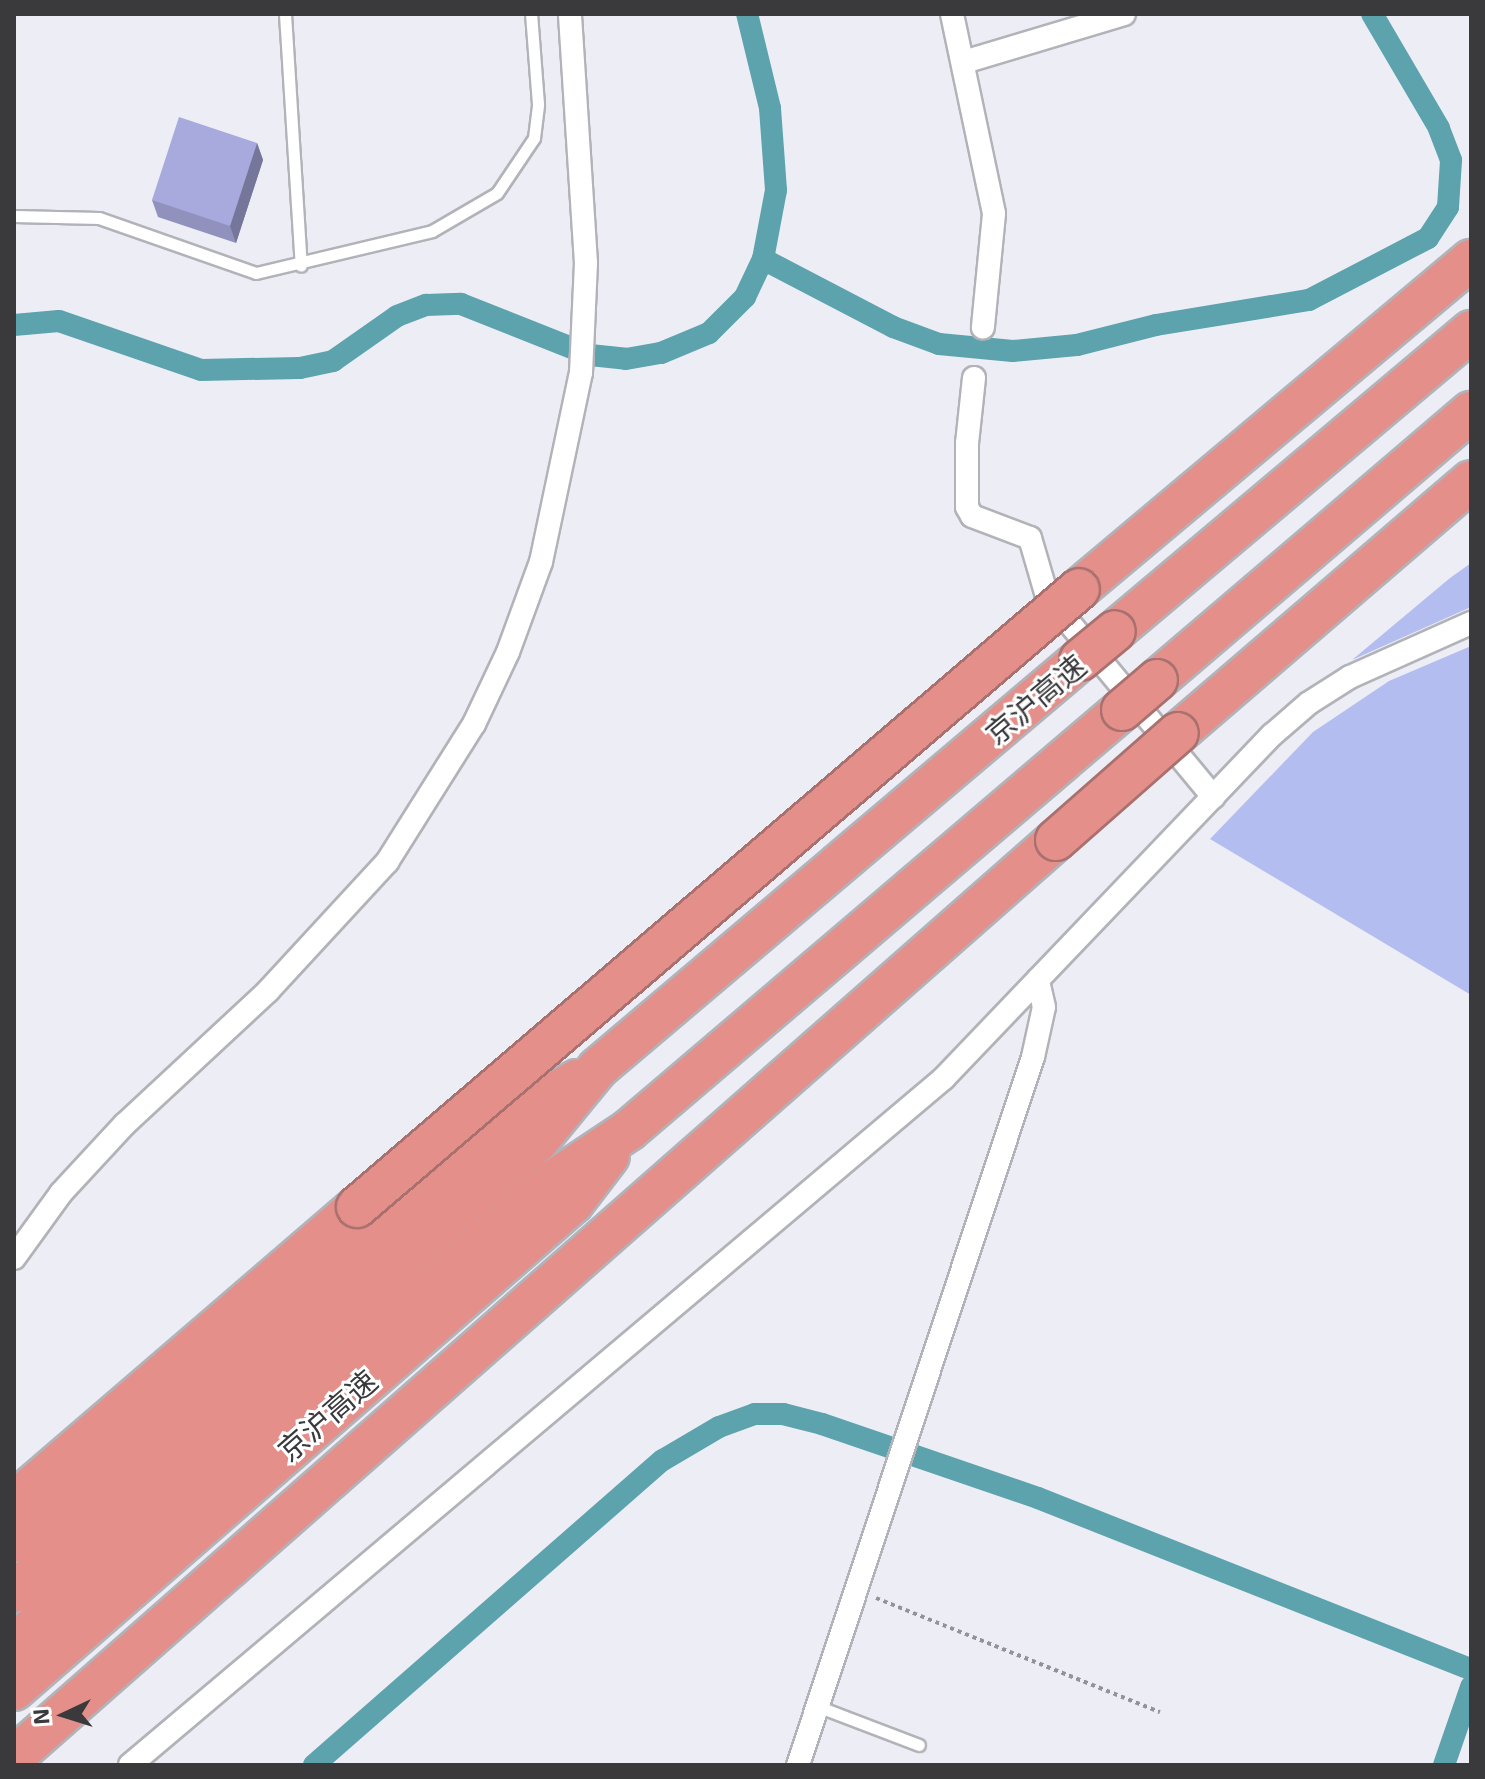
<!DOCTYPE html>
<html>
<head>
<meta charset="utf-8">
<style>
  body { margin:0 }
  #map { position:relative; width:1485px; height:1779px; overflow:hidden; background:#edeef5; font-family:"Exo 2","Noto Sans SC",sans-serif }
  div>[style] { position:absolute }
  .forest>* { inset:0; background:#b4bdf0 }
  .canal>* { height:22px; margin:-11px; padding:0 11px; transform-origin:11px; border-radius:11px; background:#5ca3ad }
  .path>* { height:4px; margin-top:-2px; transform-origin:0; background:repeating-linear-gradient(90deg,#929398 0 4px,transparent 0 8px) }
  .roads { filter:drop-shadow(2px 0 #b2b3b9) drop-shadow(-2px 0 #b2b3b9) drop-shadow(0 2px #b2b3b9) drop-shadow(0 -2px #b2b3b9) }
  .service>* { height:11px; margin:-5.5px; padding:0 5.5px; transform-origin:5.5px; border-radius:5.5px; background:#fff }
  .minor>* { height:22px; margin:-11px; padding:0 11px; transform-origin:11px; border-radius:11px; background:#fff }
  .motorway>* { height:40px; margin:-20px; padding:0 20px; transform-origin:20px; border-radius:20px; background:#e48f8a }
  .bridges { filter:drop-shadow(2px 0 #a8716f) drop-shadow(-2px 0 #a8716f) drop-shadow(0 2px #a8716f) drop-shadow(0 -2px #a8716f) }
  .motorway-bridge>* { height:40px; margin:-20px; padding:0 20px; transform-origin:20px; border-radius:20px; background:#e48f8a }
  .wall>* { inset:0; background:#9091bd }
  .shaded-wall>* { inset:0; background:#76769a }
  .building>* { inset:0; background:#a8a9dc }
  span { translate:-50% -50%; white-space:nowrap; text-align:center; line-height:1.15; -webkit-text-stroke:6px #fff; paint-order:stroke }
  .street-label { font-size:30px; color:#3a3a3d }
  .frame { position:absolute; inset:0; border:16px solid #3a3a3d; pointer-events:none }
  .north { position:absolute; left:24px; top:1675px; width:80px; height:80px; -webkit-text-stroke:6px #fff; paint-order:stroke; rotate:266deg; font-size:22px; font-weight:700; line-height:32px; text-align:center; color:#3a3a3d }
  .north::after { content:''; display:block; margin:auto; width:28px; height:36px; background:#3a3a3d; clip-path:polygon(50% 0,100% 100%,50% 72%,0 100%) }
</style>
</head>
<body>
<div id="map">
  <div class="forest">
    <i style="clip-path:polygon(1471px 563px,1471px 607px,1352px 660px,1450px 578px)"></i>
    <i style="clip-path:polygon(1471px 646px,1471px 995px,1210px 839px,1313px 732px,1389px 681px)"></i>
  </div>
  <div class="canal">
    <i style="left:763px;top:259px;width:147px;rotate:27.6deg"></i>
    <i style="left:893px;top:327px;width:49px;rotate:20.3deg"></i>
    <i style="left:939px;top:344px;width:74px;rotate:5.4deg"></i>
    <i style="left:1013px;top:351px;width:64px;rotate:-5.4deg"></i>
    <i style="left:1077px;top:345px;width:81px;rotate:-14.2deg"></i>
    <i style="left:1156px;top:325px;width:155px;rotate:-9.3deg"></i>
    <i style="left:1309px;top:300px;width:134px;rotate:-27.5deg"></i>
    <i style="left:1428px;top:238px;width:37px;rotate:-57deg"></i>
    <i style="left:1448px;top:207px;width:47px;rotate:-86.3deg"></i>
    <i style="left:1451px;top:160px;width:34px;rotate:-111deg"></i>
    <i style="left:1439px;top:128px;width:132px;rotate:-120.4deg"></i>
    <i style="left:14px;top:325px;width:45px;rotate:-5.1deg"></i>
    <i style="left:59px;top:321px;width:150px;rotate:19deg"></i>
    <i style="left:201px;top:370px;width:99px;rotate:-1.2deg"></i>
    <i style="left:300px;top:368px;width:34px;rotate:-12deg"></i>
    <i style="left:333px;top:361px;width:78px;rotate:-35.1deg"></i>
    <i style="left:397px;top:316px;width:31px;rotate:-21deg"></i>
    <i style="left:426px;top:305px;width:35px;rotate:-2deg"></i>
    <i style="left:461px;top:304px;width:139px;rotate:21.6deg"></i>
    <i style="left:590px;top:355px;width:36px;rotate:6deg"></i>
    <i style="left:626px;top:359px;width:36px;rotate:-10deg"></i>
    <i style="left:661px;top:353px;width:52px;rotate:-22.6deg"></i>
    <i style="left:709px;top:333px;width:51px;rotate:-45deg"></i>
    <i style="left:745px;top:297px;width:42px;rotate:-64.7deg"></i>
    <i style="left:763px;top:259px;width:70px;rotate:-79.3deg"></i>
    <i style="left:776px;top:190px;width:82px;rotate:-94.2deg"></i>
    <i style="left:770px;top:108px;width:97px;rotate:-103.7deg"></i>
    <i style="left:314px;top:1765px;width:463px;rotate:-41.2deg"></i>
    <i style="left:663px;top:1460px;width:65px;rotate:-30.5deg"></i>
    <i style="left:719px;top:1427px;width:38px;rotate:-20deg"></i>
    <i style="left:755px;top:1414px;width:28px"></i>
    <i style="left:783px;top:1414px;width:40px;rotate:14.4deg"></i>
    <i style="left:822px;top:1424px;width:228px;rotate:18.9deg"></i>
    <i style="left:1038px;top:1498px;width:466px;rotate:21.6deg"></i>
    <i style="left:1444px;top:1765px;width:83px;rotate:-70.9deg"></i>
  </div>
  <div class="path">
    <i style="left:876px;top:1598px;width:306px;rotate:21.9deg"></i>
  </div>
  <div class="roads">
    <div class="service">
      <i style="left:285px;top:14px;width:252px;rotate:86.4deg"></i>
      <i style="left:14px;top:216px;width:85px;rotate:1.3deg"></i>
      <i style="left:99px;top:218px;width:166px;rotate:19.3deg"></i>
      <i style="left:256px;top:273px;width:181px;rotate:-13.4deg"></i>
      <i style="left:432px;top:231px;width:75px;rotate:-30.3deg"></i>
      <i style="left:497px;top:193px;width:66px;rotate:-56.1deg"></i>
      <i style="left:534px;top:138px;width:34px;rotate:-83deg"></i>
      <i style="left:538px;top:104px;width:90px;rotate:-94.4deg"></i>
      <i style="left:817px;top:1706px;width:109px;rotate:20.9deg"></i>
    </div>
    <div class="minor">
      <i style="left:952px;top:14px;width:204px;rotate:78.1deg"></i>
      <i style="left:994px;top:214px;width:114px;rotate:95.6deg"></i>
      <i style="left:964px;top:62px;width:167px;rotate:-16.7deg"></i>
      <i style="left:974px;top:378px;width:65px;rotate:96.1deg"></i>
      <i style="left:967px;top:443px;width:64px;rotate:90deg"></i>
      <i style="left:967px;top:507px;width:10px;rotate:61deg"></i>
      <i style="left:972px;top:516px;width:62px;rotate:20.8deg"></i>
      <i style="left:1030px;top:538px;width:60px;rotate:73.7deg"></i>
      <i style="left:1047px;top:596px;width:261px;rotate:50.4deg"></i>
      <i style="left:14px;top:1258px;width:80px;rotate:-54.1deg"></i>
      <i style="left:61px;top:1193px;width:94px;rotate:-47.2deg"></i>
      <i style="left:125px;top:1124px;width:195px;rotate:-42.9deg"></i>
      <i style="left:268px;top:991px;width:176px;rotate:-47.3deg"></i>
      <i style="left:387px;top:862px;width:163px;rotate:-57.8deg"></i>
      <i style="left:474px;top:724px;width:80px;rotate:-64.7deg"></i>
      <i style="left:508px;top:652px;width:96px;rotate:-69.9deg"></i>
      <i style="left:541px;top:562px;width:193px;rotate:-78.1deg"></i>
      <i style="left:581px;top:373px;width:110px;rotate:-87.4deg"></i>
      <i style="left:586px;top:263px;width:250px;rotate:-93.7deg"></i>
      <i style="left:130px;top:1765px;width:1065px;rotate:-40.16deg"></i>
      <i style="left:944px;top:1078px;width:475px;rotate:-46.3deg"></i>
      <i style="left:1272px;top:735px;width:49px;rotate:-40.9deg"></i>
      <i style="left:1309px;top:703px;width:49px;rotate:-32.4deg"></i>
      <i style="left:1350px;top:677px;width:133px;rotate:-24.1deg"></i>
      <i style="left:798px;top:1765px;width:746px;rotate:-71.64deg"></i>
      <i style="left:1033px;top:1057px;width:51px;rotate:-77.6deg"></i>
      <i style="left:1044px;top:1007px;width:28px;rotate:-103deg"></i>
    </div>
    <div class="motorway">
      <i style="left:1079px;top:589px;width:512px;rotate:-40.01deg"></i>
      <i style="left:1115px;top:631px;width:466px;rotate:-40.1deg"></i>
      <i style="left:1157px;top:680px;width:413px;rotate:-40.5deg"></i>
      <i style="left:1178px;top:733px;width:386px;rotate:-40.7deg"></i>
      <i style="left:14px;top:1502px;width:452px;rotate:-40.7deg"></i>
      <i style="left:14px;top:1542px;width:660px;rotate:-40.45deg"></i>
      <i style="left:516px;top:1114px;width:70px;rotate:-29.1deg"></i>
      <i style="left:14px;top:1592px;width:691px;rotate:-40.72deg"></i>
      <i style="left:538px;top:1141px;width:94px;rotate:-50.6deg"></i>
      <i style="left:598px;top:1068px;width:631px;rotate:-40.25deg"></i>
      <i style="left:14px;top:1644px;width:712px;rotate:-40.67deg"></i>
      <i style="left:554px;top:1180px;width:90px;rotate:-33.7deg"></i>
      <i style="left:629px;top:1130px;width:648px;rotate:-40.43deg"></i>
      <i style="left:14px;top:1690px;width:741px;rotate:-41.06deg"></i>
      <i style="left:573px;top:1203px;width:59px;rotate:-52.5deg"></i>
      <i style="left:14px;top:1757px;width:1388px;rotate:-41.35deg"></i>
    </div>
  </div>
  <div class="bridges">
    <div class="motorway-bridge">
      <i style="left:1080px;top:660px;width:45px;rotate:-39.6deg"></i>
      <i style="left:1122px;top:710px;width:46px;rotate:-40.6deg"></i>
      <i style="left:1056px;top:840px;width:162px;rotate:-41.3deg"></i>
      <i style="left:357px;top:1207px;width:950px;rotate:-40.56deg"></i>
    </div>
  </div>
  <div class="wall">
    <i style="clip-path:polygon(257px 143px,263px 160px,236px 243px,158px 217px,152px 200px)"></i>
  </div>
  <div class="shaded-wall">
    <i style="clip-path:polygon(257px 143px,263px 160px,236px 243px,230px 226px)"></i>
  </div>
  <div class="building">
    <i style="clip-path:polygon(179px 117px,257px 143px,230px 226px,152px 200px)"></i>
  </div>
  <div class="street-label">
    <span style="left:1035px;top:699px;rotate:-40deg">京沪高速</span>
    <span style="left:327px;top:1415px;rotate:-41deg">京沪高速</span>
  </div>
  <div class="frame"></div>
  <div class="north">N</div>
</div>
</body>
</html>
